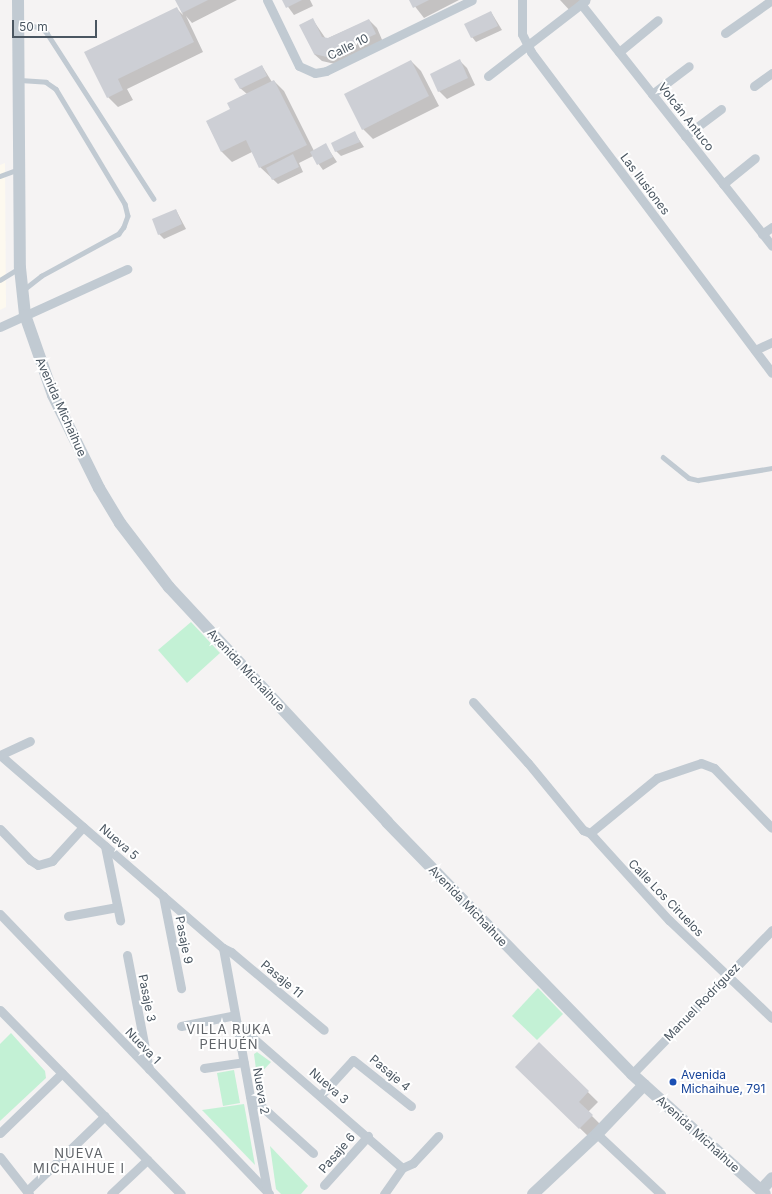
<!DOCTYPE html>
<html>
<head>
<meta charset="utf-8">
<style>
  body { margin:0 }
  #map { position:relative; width:772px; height:1194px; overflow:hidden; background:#f5f3f3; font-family:Inter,sans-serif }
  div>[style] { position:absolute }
  .commercial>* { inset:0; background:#fdf9ef }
  .green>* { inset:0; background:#c3f1d5 }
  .shadow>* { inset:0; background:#0003 }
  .building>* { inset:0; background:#cdcfd5 }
  .service>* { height:4.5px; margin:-2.25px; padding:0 2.25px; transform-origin:2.25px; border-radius:2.25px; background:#c1cad2 }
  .minor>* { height:9px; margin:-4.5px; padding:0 4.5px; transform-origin:4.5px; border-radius:4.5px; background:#c1cad2 }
  .tertiary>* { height:12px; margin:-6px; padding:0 6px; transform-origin:6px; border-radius:6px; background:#c1cad2 }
  .dots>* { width:11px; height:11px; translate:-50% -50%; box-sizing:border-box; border:2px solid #fff; border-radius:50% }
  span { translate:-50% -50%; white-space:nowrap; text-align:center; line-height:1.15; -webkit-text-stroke:4px #fff; paint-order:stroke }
  .street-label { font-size:12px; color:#4a5661 }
  .transit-label { font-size:12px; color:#164399 }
  .left { translate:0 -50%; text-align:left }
  .neighbourhood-label { font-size:13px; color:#5f6368; letter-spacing:1px }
  .scale { position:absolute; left:12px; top:20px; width:85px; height:18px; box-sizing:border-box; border:2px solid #4a5661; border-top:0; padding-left:5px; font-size:12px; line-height:14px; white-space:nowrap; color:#4a5661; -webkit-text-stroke:3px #fff; paint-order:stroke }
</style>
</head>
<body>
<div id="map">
  <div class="commercial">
    <i style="clip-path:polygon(5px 163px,6px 307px,0 310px,0 165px)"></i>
  </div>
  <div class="green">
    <i style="clip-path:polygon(191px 622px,220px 653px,187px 683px,158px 650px)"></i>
    <i style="clip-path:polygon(538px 988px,563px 1014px,537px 1040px,512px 1016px)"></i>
    <i style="clip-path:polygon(11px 1033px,45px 1071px,46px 1078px,0 1121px,0 1044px)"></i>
    <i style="clip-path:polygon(257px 1052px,271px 1062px,257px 1077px,254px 1054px)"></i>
    <i style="clip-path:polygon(234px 1070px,240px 1103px,223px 1106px,217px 1073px)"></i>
    <i style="clip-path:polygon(244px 1104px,255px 1165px,202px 1110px)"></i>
    <i style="clip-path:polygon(270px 1146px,308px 1186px,301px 1194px,281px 1194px,276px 1189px)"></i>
  </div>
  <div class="shadow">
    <i style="clip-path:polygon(176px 0,237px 0,192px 23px,186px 16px,203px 52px,127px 89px,133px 100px,118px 107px,108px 97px,86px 53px,177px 9px,183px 15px)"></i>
    <i style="clip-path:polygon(283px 0,310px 0,313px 6px,294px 15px)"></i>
    <i style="clip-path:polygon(410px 0,459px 0,424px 18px)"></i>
    <i style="clip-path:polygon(560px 0,591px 0,573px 14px)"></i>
    <i style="clip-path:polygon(491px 12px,502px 30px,476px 42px,472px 37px)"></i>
    <i style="clip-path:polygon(313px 20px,326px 39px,369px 20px,377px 28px,383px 42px,335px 64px,322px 61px,314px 54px)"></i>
    <i style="clip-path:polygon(411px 61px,421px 71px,439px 106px,373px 139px,363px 129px)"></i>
    <i style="clip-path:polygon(460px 61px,467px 68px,475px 85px,447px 99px,439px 91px)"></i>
    <i style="clip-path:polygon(262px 66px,272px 82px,274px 81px,284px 91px,314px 151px,325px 144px,337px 162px,323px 170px,313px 156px,299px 163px,303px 172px,278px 184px,260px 167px,252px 152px,232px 162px,222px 152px,207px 122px,232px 110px,247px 94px,240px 88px)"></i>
    <i style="clip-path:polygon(354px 132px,364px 147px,341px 156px,336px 151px)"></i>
    <i style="clip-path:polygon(176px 210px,186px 229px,164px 239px,159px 234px)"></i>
    <i style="clip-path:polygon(539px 1044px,598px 1102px,588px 1112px,602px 1126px,590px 1138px,517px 1067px)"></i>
  </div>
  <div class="building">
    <i style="clip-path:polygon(175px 0,208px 0,182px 13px)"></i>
    <i style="clip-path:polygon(282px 0,302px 0,286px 8px)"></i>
    <i style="clip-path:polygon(409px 0,429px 0,413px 8px)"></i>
    <i style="clip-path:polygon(177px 7px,194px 42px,118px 79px,123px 90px,107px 98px,84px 52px)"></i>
    <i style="clip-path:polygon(491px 11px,498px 26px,471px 38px,464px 24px)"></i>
    <i style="clip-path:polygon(313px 18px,322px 37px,328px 38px,369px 19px,376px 34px,327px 57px,314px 54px,299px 25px)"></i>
    <i style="clip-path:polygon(460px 59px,468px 78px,438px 92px,430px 74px)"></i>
    <i style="clip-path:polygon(411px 60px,429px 96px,362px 130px,344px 94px)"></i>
    <i style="clip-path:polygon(262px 65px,267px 76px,240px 89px,234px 79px)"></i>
    <i style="clip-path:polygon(274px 80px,307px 145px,259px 168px,246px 140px,221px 152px,206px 121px,230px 109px,227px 103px)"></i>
    <i style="clip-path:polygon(355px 131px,360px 142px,335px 152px,331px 143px)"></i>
    <i style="clip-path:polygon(326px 143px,333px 157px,317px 165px,310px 152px)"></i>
    <i style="clip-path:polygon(293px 154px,299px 167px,272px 180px,266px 168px)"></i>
    <i style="clip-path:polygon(176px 209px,182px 224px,158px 235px,152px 219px)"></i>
    <i style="clip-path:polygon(539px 1042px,589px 1091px,579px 1102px,593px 1115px,579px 1129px,515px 1067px)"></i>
  </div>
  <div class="service">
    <i style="left:19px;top:23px;width:24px;rotate:12deg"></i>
    <i style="left:42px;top:28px;width:7px;rotate:45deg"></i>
    <i style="left:47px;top:33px;width:197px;rotate:57.2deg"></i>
    <i style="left:20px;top:80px;width:26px;rotate:4deg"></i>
    <i style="left:46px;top:82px;width:12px;rotate:35deg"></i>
    <i style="left:56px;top:89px;width:134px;rotate:59deg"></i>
    <i style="left:125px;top:204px;width:12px;rotate:76deg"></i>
    <i style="left:128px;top:216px;width:12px;rotate:110deg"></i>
    <i style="left:124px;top:227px;width:9px;rotate:126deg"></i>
    <i style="left:119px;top:234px;width:88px;rotate:151.4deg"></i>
    <i style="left:42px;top:276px;width:23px;rotate:142deg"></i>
    <i style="left:0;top:176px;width:20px;rotate:-20deg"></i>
    <i style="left:0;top:280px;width:22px;rotate:-32deg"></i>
    <i style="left:663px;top:457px;width:33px;rotate:39deg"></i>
    <i style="left:689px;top:478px;width:9px;rotate:13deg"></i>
    <i style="left:698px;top:480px;width:75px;rotate:-9.2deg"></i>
  </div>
  <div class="minor">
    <i style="left:267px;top:0;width:73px;rotate:64.1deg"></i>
    <i style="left:299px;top:66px;width:17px;rotate:24deg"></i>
    <i style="left:315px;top:73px;width:11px;rotate:-10deg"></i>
    <i style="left:326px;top:71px;width:162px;rotate:-25.9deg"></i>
    <i style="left:522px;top:0;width:34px;rotate:90deg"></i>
    <i style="left:522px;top:34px;width:20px;rotate:63deg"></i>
    <i style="left:531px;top:52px;width:401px;rotate:53.1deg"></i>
    <i style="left:581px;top:4px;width:308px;rotate:51.7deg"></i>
    <i style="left:725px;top:33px;width:57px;rotate:-35.1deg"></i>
    <i style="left:619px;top:52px;width:50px;rotate:-39.4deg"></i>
    <i style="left:488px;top:76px;width:123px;rotate:-37.7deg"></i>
    <i style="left:754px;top:86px;width:22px;rotate:-36deg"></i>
    <i style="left:652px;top:94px;width:46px;rotate:-37.1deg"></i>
    <i style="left:685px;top:136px;width:45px;rotate:-36.9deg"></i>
    <i style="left:723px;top:184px;width:41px;rotate:-39.1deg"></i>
    <i style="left:762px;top:234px;width:12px;rotate:-35deg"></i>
    <i style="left:0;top:327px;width:140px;rotate:-24.5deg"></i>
    <i style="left:755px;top:350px;width:19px;rotate:-25deg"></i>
    <i style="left:473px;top:702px;width:82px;rotate:48deg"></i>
    <i style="left:528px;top:763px;width:87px;rotate:50.6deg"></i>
    <i style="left:583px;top:830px;width:8px;rotate:23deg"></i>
    <i style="left:0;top:755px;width:295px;rotate:40.9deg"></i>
    <i style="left:223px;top:948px;width:9px;rotate:27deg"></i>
    <i style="left:231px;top:952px;width:121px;rotate:40deg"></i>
    <i style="left:0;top:755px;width:33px;rotate:-25deg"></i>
    <i style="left:0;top:829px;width:43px;rotate:45.9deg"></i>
    <i style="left:30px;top:860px;width:9px;rotate:32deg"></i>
    <i style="left:38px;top:865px;width:15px;rotate:-16deg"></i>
    <i style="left:52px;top:861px;width:46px;rotate:-47.6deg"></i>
    <i style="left:590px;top:833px;width:118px;rotate:47.8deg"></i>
    <i style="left:669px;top:920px;width:142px;rotate:43.6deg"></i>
    <i style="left:590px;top:833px;width:87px;rotate:-39.4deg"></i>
    <i style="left:657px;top:778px;width:46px;rotate:-18.8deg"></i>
    <i style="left:701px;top:763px;width:14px;rotate:21deg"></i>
    <i style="left:714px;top:768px;width:83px;rotate:46deg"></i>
    <i style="left:105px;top:846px;width:76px;rotate:78.5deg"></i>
    <i style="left:163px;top:896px;width:94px;rotate:78.9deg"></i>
    <i style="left:0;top:914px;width:388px;rotate:46.1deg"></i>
    <i style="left:68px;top:916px;width:50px;rotate:-10.4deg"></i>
    <i style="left:223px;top:948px;width:247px;rotate:79.7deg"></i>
    <i style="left:127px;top:955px;width:116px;rotate:79.1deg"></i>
    <i style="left:0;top:1010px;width:258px;rotate:45.5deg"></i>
    <i style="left:237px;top:1024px;width:219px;rotate:41.1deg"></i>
    <i style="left:181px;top:1026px;width:55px;rotate:-11.5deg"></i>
    <i style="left:204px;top:1068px;width:40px;rotate:-8.5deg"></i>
    <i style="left:632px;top:1074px;width:201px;rotate:-45.8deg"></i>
    <i style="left:321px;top:1095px;width:47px;rotate:-47.6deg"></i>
    <i style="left:353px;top:1060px;width:74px;rotate:38.4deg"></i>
    <i style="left:250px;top:1096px;width:85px;rotate:42.1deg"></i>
    <i style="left:0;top:1133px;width:86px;rotate:-44.1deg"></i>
    <i style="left:597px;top:1134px;width:88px;rotate:43.2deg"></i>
    <i style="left:0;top:1157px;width:47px;rotate:51.9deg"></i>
    <i style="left:402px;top:1168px;width:12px;rotate:-24deg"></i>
    <i style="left:413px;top:1163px;width:37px;rotate:-47deg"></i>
    <i style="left:324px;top:1185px;width:66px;rotate:-48.1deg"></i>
    <i style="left:27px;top:1191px;width:108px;rotate:-43.9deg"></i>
    <i style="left:111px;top:1194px;width:50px;rotate:-43.4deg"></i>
    <i style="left:384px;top:1194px;width:32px;rotate:-55deg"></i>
  </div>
  <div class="tertiary">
    <i style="left:18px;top:0;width:268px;rotate:89.6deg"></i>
    <i style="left:20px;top:268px;width:47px;rotate:83.9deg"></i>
    <i style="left:25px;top:315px;width:85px;rotate:70.7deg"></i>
    <i style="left:53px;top:395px;width:104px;rotate:63.7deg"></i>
    <i style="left:99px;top:488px;width:41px;rotate:59deg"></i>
    <i style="left:120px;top:523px;width:81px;rotate:52.6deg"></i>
    <i style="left:169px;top:587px;width:321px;rotate:47.1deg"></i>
    <i style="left:387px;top:822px;width:351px;rotate:45.8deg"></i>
    <i style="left:632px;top:1074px;width:179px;rotate:42.1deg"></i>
    <i style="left:761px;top:1190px;width:16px;rotate:-47deg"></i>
    <i style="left:533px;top:1194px;width:88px;rotate:-43.2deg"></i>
    <i style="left:597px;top:1134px;width:68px;rotate:-46.2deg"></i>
  </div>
  <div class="dots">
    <i style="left:673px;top:1082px;background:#1a4fb4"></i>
  </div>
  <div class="street-label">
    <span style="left:348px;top:47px;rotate:-26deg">Calle 10</span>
    <span style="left:686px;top:117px;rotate:52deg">Volcán Antuco</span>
    <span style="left:645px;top:184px;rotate:53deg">Las Ilusiones</span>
    <span style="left:61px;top:407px;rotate:66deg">Avenida Michaihue</span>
    <span style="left:246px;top:670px;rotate:47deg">Avenida Michaihue</span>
    <span style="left:119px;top:842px;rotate:41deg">Nueva 5</span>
    <span style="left:666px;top:898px;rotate:46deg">Calle Los Ciruelos</span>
    <span style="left:468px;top:906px;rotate:46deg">Avenida Michaihue</span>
    <span style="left:184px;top:940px;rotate:79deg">Pasaje 9</span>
    <span style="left:282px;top:979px;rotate:40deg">Pasaje 11</span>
    <span style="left:147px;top:998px;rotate:79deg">Pasaje 3</span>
    <span style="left:702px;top:1002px;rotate:-46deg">Manuel Rodríguez</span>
    <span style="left:143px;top:1046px;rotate:46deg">Nueva 1</span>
    <span style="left:390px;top:1073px;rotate:40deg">Pasaje 4</span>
    <span style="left:329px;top:1086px;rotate:41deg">Nueva 3</span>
    <span style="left:261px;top:1091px;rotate:80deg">Nueva 2</span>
    <span style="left:698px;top:1134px;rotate:42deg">Avenida Michaihue</span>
    <span style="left:337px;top:1153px;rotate:-49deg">Pasaje 6</span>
  </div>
  <div class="transit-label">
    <span class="left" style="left:681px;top:1082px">Avenida<br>Michaihue, 791</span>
  </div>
  <div class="neighbourhood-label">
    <span style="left:229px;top:1037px">VILLA RUKA<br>PEHUÉN</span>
    <span style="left:79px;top:1161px">NUEVA<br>MICHAIHUE I</span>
  </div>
  <div class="scale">50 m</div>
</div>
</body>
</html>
